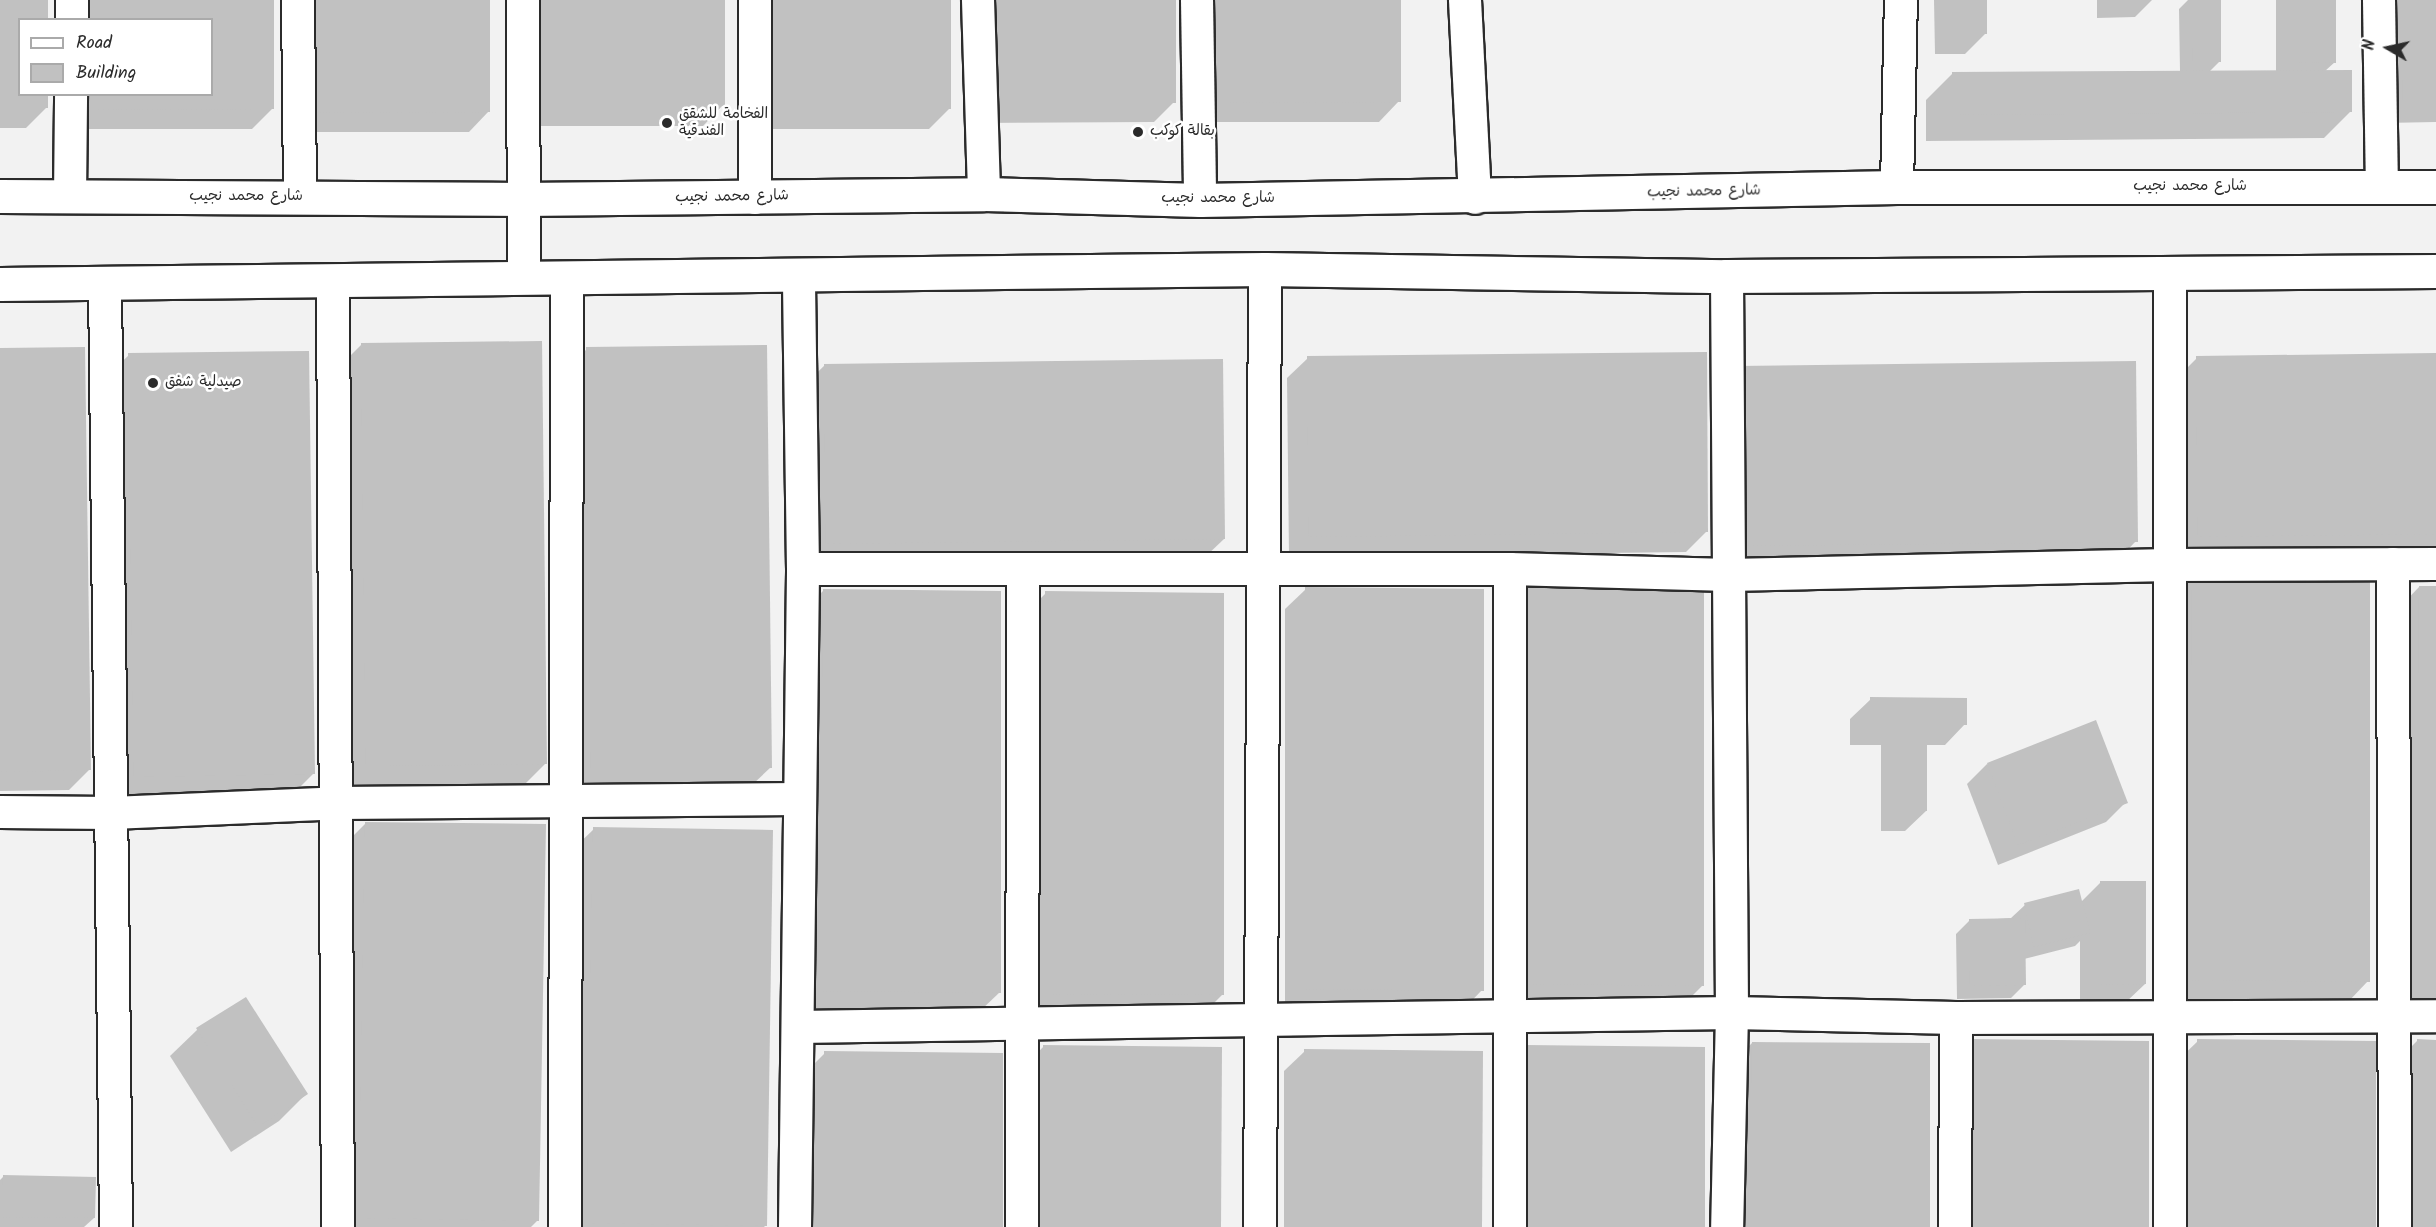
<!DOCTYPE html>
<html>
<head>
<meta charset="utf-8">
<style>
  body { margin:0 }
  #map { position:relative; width:2436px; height:1227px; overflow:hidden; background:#f2f2f2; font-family:Kalam,"Playpen Sans Arabic",sans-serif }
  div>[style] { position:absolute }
  .shadow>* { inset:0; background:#0003 }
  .building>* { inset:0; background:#c1c1c1 }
  .roads { filter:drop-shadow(2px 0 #2b2b2b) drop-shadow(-2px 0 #2b2b2b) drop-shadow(0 2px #2b2b2b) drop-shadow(0 -2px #2b2b2b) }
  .minor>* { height:32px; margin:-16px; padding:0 16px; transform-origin:16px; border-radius:16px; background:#fff }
  .secondary>* { height:33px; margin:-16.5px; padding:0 16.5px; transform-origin:16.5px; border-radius:16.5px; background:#fff }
  .dots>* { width:16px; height:16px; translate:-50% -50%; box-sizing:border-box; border:3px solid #fff; border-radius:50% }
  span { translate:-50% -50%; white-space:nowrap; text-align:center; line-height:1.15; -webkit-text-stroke:5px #fff; paint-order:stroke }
  .poi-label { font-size:15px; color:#2b2b2b }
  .left { translate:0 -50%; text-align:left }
  .street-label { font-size:15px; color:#2b2b2b }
  .legend { position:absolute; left:18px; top:18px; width:195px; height:78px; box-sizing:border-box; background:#fff; border:2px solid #aaa; margin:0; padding:8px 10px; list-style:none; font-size:18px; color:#2b2b2b }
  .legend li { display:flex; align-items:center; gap:12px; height:30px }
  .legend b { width:30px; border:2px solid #aaa }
  .north { position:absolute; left:2358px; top:18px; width:60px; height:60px; -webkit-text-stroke:4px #fff; paint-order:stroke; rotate:279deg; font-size:16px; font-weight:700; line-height:24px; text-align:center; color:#2b2b2b }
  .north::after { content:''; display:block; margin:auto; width:21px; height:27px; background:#2b2b2b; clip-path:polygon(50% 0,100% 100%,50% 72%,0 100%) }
</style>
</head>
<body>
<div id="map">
  <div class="shadow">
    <i style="clip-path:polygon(0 0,46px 0,20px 20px,20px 94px,46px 108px,26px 128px,0 128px)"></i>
    <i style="clip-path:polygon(73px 0,273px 0,273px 108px,252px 129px,73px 129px,73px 94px,212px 94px,212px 20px,73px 20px)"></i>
    <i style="clip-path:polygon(290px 0,489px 0,489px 111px,469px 132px,290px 132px)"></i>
    <i style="clip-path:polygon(524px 0,723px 0,723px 105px,703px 126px,524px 126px)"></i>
    <i style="clip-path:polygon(750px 0,949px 0,949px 109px,929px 129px,750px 129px)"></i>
    <i style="clip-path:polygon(975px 0,1174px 0,1174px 102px,1154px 122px,975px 123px)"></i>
    <i style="clip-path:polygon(1200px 0,1399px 0,1399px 101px,1379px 122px,1200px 122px)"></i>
    <i style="clip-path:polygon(1934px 0,1986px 0,1986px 33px,1965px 54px,1935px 54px)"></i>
    <i style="clip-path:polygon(2097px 0,2152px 0,2135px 17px,2097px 18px)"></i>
    <i style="clip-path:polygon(2188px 0,2220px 0,2220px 61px,2209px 72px,2276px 72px,2276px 0,2335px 0,2335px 62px,2325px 71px,2351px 111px,2324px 138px,1926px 141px,1926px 100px,1952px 74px,2180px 72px,2179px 9px)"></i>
    <i style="clip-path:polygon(2382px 0,2436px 0,2436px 122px,2384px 123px)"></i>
    <i style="clip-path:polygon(361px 345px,546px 763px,526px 783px,347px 786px,341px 365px)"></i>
    <i style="clip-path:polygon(587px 349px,771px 767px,750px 787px,571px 790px,566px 369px)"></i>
    <i style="clip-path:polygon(0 350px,89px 770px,69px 790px,0 791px)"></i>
    <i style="clip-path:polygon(129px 355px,313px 774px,293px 794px,114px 796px,108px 375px)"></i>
    <i style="clip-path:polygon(2436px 355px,2436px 554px,2178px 556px,2177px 378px,2197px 358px)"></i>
    <i style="clip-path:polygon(1308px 358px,1707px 531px,1686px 552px,1289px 557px,1287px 378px)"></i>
    <i style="clip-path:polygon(825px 365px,1224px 539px,1203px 559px,806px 564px,804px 385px)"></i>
    <i style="clip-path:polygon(1717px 388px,2136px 541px,2116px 562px,1719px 566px)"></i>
    <i style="clip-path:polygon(2192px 579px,2368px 981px,2348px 1002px,2172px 1000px,2172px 600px)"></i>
    <i style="clip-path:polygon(1526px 583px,1702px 986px,1682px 1006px,1506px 1004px,1506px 604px)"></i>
    <i style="clip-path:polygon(2419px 587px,2436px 588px,2436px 1008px,2398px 1008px,2399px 608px)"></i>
    <i style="clip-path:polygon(1306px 589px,1482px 990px,1462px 1011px,1285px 1009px,1285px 609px)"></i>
    <i style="clip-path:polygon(824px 590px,1000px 992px,979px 1012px,803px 1011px,803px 611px)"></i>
    <i style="clip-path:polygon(1046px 593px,1222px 995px,1202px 1015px,1025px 1013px,1026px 613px)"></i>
    <i style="clip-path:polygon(1871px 699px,1965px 724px,1945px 745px,1925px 745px,1926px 811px,1905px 831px,1881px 831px,1881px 745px,1850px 745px,1850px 719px)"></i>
    <i style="clip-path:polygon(1987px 764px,2126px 802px,2106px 822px,1998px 865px,1967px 784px)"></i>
    <i style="clip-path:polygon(366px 823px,538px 1220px,531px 1227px,340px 1227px,346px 843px)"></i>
    <i style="clip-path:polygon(594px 829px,766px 1225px,764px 1227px,567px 1227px,573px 849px)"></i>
    <i style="clip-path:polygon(2101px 882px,2145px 984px,2124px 1004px,2080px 1004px,2080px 941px,2075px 946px,2024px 959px,2024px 985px,2011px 998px,1957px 999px,1956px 934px,1969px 921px,2011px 918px,2025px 905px,2081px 902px)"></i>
    <i style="clip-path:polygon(246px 999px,306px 1094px,279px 1121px,231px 1152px,170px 1056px,197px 1030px)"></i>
    <i style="clip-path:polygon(2198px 1041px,2374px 1227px,2177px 1227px,2177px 1061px)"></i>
    <i style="clip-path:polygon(2417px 1041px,2436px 1041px,2436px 1227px,2397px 1227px,2397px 1061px)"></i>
    <i style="clip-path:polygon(1752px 1043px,1929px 1227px,1732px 1227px,1732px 1063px)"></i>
    <i style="clip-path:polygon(1044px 1046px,1220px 1227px,1023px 1227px,1024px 1067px)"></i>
    <i style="clip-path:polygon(1527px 1046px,1704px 1227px,1507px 1227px,1507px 1066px)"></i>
    <i style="clip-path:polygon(1305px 1051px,1481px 1227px,1284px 1227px,1284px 1071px)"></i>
    <i style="clip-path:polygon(825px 1053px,1001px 1227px,805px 1227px,805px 1073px)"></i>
    <i style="clip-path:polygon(3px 1177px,94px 1218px,84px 1227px,0 1227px,0 1180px)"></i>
  </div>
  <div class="building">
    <i style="clip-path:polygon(0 0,48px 0,48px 20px,20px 20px,20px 94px,48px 94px,48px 108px,0 108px)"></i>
    <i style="clip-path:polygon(93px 0,274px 0,274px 109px,93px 110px,93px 94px,212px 94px,212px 20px,93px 20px)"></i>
    <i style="clip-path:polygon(309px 0,490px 0,490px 112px,309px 113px)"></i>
    <i style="clip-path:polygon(544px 0,725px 0,725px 106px,544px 106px)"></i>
    <i style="clip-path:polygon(770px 0,951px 0,951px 109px,770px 109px)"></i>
    <i style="clip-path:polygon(995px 0,1176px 0,1176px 103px,995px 103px)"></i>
    <i style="clip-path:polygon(1220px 0,1401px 0,1401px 102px,1220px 103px)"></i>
    <i style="clip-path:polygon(1954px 0,1987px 0,1987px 34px,1954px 34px)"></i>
    <i style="clip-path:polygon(2192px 0,2221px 0,2221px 62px,2193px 62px)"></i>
    <i style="clip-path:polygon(2295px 0,2336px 0,2336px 63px,2295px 62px)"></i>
    <i style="clip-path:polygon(2402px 0,2436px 0,2436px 103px,2403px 103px)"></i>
    <i style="clip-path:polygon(2352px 70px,2352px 112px,1952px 115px,1952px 72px)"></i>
    <i style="clip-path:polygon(542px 341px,547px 764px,366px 766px,361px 343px)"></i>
    <i style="clip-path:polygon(767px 345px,772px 768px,591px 771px,586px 347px)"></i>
    <i style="clip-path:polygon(85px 347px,91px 770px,0 772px,0 348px)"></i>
    <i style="clip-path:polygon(309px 351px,315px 774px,134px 777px,128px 353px)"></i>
    <i style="clip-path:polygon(1707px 352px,1708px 532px,1309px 537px,1307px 356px)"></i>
    <i style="clip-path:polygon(2436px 353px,2436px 534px,2198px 537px,2196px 356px)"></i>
    <i style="clip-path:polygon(1223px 359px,1225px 539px,826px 544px,824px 364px)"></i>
    <i style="clip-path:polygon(2136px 361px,2138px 542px,1739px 546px,1737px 366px)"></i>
    <i style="clip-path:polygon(2192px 578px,2370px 580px,2370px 982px,2191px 980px)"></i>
    <i style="clip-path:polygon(1526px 582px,1704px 584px,1704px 986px,1525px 984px)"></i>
    <i style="clip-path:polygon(2419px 586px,2436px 586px,2436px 988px,2418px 988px)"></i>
    <i style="clip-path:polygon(1305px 587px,1484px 589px,1484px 991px,1305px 989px)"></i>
    <i style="clip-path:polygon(823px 589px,1001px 591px,1001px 993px,822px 991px)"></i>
    <i style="clip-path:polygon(1045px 591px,1224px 593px,1224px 995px,1045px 994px)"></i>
    <i style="clip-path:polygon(1870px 697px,1967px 698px,1967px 725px,1927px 725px,1927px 811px,1901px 811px,1901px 725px,1870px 725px)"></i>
    <i style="clip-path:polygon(2096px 720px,2128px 803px,2018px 845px,1987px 763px)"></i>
    <i style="clip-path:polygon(365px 822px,546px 824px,539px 1221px,359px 1218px)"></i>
    <i style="clip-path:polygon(593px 827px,773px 830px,767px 1226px,587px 1223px)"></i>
    <i style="clip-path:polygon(2100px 881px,2146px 881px,2146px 984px,2100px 985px)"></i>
    <i style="clip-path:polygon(2079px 889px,2090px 933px,2034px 947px,2024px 903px)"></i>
    <i style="clip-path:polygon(2025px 918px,2026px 985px,1970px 986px,1969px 919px)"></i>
    <i style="clip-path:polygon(246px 997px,308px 1094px,258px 1127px,196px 1028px)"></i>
    <i style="clip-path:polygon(1970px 1039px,2149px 1041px,2149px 1227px,1970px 1227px)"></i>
    <i style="clip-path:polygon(2197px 1039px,2376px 1041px,2376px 1227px,2197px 1227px)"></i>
    <i style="clip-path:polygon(2417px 1039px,2436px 1040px,2436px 1227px,2417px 1227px)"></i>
    <i style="clip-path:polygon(1752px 1042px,1930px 1043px,1930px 1227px,1751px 1227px)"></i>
    <i style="clip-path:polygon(1043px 1045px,1222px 1047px,1221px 1227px,1043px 1227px)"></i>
    <i style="clip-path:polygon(1526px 1045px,1705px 1047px,1705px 1227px,1526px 1227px)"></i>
    <i style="clip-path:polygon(1304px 1049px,1483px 1051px,1482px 1227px,1304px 1227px)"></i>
    <i style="clip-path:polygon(824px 1051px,1003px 1053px,1003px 1227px,824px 1227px)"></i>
    <i style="clip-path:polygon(3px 1175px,96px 1177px,95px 1218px,2px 1217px)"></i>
  </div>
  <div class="roads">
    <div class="minor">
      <i style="left:298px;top:0;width:197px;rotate:89.4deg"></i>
      <i style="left:523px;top:0;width:278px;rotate:89.8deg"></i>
      <i style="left:978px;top:0;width:194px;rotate:88.2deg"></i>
      <i style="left:1197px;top:0;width:200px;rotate:89.1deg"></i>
      <i style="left:1465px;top:0;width:198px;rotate:87.1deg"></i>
      <i style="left:2379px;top:0;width:187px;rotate:89.1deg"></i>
      <i style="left:72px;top:20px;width:20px;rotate:-90deg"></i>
      <i style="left:1897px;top:187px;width:187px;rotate:-88.8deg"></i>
      <i style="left:70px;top:197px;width:103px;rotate:-89.4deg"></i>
      <i style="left:755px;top:198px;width:198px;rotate:-90deg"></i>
      <i style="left:1727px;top:276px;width:737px;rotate:89.61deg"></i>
      <i style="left:1732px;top:1013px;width:214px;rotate:91.3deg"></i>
      <i style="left:333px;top:281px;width:946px;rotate:89.7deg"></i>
      <i style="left:105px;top:284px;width:943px;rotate:89.33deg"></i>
      <i style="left:2393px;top:564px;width:663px;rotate:89.83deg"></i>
      <i style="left:803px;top:569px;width:707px"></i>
      <i style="left:1510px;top:569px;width:219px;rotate:1.6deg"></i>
      <i style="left:1729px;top:575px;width:440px;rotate:-1.3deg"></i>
      <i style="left:2169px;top:565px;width:267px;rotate:-0.2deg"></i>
      <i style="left:0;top:812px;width:112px;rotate:0.5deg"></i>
      <i style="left:112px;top:813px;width:226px;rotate:-2.5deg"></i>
      <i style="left:338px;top:803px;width:460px;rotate:-0.5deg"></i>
      <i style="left:798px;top:1027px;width:934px;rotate:-0.86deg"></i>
      <i style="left:1732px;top:1013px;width:224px;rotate:1.3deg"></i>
      <i style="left:1956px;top:1018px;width:480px;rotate:-0.2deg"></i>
      <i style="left:565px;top:1227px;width:949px;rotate:-89.88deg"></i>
      <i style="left:795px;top:1227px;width:658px;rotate:-89.3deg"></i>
      <i style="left:803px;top:569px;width:294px;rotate:-90.8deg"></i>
      <i style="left:1022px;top:1227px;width:657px;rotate:-89.91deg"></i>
      <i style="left:1260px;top:1227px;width:958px;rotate:-89.7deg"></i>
      <i style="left:1510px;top:1227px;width:658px;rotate:-90deg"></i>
      <i style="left:1955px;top:1227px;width:209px;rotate:-89.7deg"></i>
      <i style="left:2170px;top:1227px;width:952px;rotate:-90deg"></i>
    </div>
    <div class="secondary">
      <i style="left:0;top:196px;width:522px;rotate:0.33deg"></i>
      <i style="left:522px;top:199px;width:462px;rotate:-0.6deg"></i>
      <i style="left:984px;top:194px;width:216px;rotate:1.6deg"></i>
      <i style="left:1200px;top:200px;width:697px;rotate:-1.07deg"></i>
      <i style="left:1897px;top:187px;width:539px"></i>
      <i style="left:0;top:284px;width:1265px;rotate:-0.68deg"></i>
      <i style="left:1265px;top:269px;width:462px;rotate:0.9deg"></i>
      <i style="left:1727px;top:276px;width:709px;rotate:-0.4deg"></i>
    </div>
  </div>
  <div class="dots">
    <i style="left:667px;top:123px;background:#2b2b2b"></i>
    <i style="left:1138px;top:132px;background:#2b2b2b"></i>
    <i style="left:153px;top:383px;background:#2b2b2b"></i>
  </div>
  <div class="poi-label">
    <span class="left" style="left:679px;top:123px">الفخامة للشقق<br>الفندقية</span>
    <span class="left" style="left:1150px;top:132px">بقالة كوكب</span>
    <span class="left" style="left:165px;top:383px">صيدلية شفق</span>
  </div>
  <div class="street-label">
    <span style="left:2190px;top:187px">شارع محمد نجيب</span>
    <span style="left:1704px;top:192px;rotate:-1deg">شارع محمد نجيب</span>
    <span style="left:246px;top:197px">شارع محمد نجيب</span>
    <span style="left:732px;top:197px;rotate:-1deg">شارع محمد نجيب</span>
    <span style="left:1218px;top:199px">شارع محمد نجيب</span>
  </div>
  <ul class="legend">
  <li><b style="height:8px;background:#fff"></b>Road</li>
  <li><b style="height:16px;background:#c1c1c1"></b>Building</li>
  </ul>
  <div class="north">N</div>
</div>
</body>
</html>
